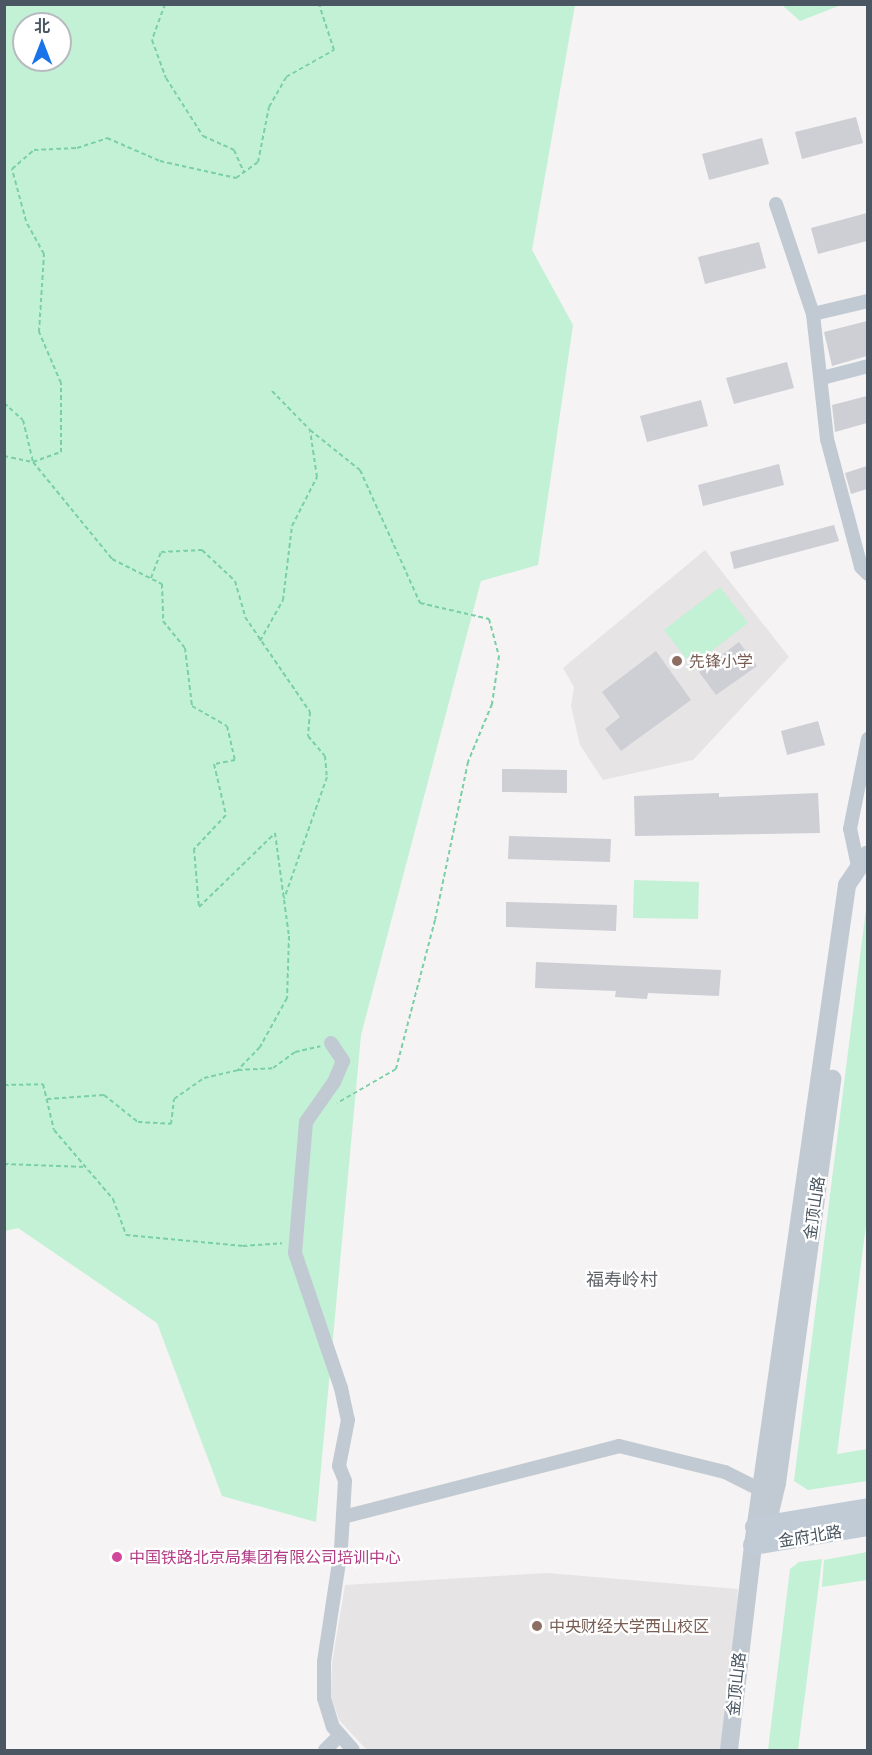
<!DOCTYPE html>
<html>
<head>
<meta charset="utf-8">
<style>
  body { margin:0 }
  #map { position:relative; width:872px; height:1755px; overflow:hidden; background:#f5f3f3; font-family:"Noto Sans","Noto Sans SC",sans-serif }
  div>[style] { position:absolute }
  .education>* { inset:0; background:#e6e4e5 }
  .green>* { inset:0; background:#c3f1d5 }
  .building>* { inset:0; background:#cdcfd5 }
  .path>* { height:2px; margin-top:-1px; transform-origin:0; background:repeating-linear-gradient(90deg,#7ad0a6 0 4.5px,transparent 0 7.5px) }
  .minor>* { height:14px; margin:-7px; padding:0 7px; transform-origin:7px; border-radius:7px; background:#c1cad2 }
  .tertiary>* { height:18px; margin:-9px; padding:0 9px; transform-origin:9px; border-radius:9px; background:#c1cad2 }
  .secondary>* { height:20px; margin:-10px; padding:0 10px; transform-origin:10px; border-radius:10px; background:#c1cbd6 }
  .dots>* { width:16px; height:16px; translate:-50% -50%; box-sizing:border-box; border:3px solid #fff; border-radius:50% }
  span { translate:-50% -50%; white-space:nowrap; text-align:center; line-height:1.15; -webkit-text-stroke:4.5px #fff; paint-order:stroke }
  .education-label { font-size:16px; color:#785e54 }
  .left { translate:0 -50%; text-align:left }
  .street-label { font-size:16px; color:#4a5661 }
  .hotel-label { font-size:16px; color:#b23c85 }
  .neighbourhood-label { font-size:18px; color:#5f6368 }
  .frame { position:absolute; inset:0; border:6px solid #4a5661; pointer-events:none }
  .north { position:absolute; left:12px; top:12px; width:60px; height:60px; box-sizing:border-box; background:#fff; border:2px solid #b7bbc0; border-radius:50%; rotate:0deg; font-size:16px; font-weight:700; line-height:24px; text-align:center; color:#4a5661 }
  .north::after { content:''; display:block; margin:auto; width:21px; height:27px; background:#1a73e8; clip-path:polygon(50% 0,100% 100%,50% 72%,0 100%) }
</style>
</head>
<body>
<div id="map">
  <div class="education">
    <i style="clip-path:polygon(705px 550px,789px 657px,693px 760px,603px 780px,580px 745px,571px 706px,574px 687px,563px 668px)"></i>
    <i style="clip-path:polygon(547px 1573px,738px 1589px,725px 1750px,367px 1750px,339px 1720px,331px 1697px,332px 1663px,345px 1585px)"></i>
  </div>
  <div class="green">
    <i style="clip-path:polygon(evenodd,5px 5px,575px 5px,532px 250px,573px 325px,538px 565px,481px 581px,361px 1035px,316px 1522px,222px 1496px,157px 1323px,18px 1228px,5px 1231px,5px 5px,24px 24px,60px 24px,60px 60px,24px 60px,24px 24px)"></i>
    <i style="clip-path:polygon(782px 5px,841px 5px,800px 21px)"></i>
    <i style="clip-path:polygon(720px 587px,748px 623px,692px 666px,664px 630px)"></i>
    <i style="clip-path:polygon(634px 880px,699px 882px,698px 919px,633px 918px)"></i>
    <i style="clip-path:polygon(867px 901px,868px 1209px,837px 1454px,867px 1449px,867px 1481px,808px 1490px,794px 1481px)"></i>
    <i style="clip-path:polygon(867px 1552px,867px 1580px,822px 1587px,824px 1560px)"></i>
    <i style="clip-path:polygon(822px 1559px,798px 1750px,768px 1750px,790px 1569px,799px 1562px)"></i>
  </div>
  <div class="building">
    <i style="clip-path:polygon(856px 117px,863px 143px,802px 159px,795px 132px)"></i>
    <i style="clip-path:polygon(762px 138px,769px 164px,709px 180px,702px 154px)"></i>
    <i style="clip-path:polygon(867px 213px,867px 241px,818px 254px,811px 228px)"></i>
    <i style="clip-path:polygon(759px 242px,766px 268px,705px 284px,698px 257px)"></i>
    <i style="clip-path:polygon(867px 321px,867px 356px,832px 366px,824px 332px)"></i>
    <i style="clip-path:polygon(787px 362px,794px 388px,734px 404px,726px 378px)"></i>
    <i style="clip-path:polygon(867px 396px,867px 423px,835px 432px,832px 405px)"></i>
    <i style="clip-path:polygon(701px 400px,708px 426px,647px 442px,640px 416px)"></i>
    <i style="clip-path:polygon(779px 464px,784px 485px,703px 506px,698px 485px)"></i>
    <i style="clip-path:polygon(867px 466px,867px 489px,851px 494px,845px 473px)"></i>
    <i style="clip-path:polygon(834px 525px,839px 541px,734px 569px,730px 552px)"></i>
    <i style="clip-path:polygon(739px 642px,757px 666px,716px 695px,699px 672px)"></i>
    <i style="clip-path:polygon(656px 651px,691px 700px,621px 751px,605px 729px,620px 717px,602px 692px)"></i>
    <i style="clip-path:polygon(818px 721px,825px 745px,787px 755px,781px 731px)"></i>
    <i style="clip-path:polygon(502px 769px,567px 770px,567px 793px,502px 792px)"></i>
    <i style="clip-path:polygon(719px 793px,719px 797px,818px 793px,820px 833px,635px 836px,634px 796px)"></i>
    <i style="clip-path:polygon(509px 836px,611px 839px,610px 862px,508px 859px)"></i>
    <i style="clip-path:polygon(506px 902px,617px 905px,616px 931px,506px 927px)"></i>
    <i style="clip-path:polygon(536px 962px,721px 970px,719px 996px,648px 993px,647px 999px,615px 997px,616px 991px,535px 988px)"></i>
  </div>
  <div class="path">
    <i style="left:165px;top:4px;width:38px;rotate:110deg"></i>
    <i style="left:152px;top:40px;width:40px;rotate:69.8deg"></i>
    <i style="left:166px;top:78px;width:69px;rotate:57.5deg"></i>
    <i style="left:203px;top:136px;width:34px;rotate:24deg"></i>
    <i style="left:234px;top:150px;width:24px;rotate:66deg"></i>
    <i style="left:272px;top:391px;width:54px;rotate:45.7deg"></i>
    <i style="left:310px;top:430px;width:64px;rotate:38.7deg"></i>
    <i style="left:360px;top:470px;width:146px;rotate:65.7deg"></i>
    <i style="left:420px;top:603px;width:71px;rotate:13.1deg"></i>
    <i style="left:489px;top:619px;width:38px;rotate:75deg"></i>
    <i style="left:499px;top:656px;width:49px;rotate:98.3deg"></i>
    <i style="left:492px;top:704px;width:63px;rotate:112.5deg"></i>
    <i style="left:468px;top:762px;width:161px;rotate:101.8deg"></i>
    <i style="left:435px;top:920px;width:154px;rotate:104.7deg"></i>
    <i style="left:396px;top:1069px;width:68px;rotate:150deg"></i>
    <i style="left:4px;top:403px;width:25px;rotate:42deg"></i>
    <i style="left:23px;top:420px;width:43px;rotate:76.6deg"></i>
    <i style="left:33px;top:462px;width:30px;rotate:-20deg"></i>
    <i style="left:61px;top:452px;width:69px;rotate:-90deg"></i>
    <i style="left:61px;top:383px;width:56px;rotate:-113.3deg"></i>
    <i style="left:39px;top:332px;width:78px;rotate:-86.3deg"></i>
    <i style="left:44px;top:254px;width:38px;rotate:-119deg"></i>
    <i style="left:26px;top:221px;width:54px;rotate:-105.1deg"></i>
    <i style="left:12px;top:169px;width:29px;rotate:-41deg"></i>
    <i style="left:34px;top:150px;width:43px;rotate:-2.7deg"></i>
    <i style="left:77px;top:148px;width:32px;rotate:-18deg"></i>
    <i style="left:107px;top:138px;width:58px;rotate:23.5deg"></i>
    <i style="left:160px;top:161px;width:78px;rotate:12.6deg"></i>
    <i style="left:236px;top:178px;width:27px;rotate:-36deg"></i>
    <i style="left:258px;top:162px;width:56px;rotate:-78.7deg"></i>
    <i style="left:269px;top:107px;width:34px;rotate:-60deg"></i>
    <i style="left:286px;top:77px;width:55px;rotate:-29.4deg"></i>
    <i style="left:334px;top:50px;width:48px;rotate:-108.1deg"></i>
    <i style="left:4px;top:456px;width:30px;rotate:12deg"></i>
    <i style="left:33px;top:462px;width:125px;rotate:50.8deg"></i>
    <i style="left:112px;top:559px;width:56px;rotate:26.6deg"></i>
    <i style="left:162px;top:584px;width:37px;rotate:88deg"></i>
    <i style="left:163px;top:621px;width:35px;rotate:51deg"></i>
    <i style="left:185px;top:648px;width:58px;rotate:83.1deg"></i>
    <i style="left:192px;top:706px;width:40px;rotate:29.7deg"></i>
    <i style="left:227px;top:726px;width:35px;rotate:77deg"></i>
    <i style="left:235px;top:760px;width:21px;rotate:169deg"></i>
    <i style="left:214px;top:764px;width:52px;rotate:76.8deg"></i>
    <i style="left:226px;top:815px;width:47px;rotate:133.3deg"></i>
    <i style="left:194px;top:849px;width:58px;rotate:85.1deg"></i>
    <i style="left:199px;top:907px;width:106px;rotate:-44.2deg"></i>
    <i style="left:275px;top:833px;width:104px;rotate:82.3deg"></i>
    <i style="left:289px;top:936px;width:62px;rotate:91.8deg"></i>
    <i style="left:287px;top:998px;width:56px;rotate:118.9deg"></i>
    <i style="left:260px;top:1047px;width:32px;rotate:134deg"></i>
    <i style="left:238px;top:1070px;width:35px;rotate:-3deg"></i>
    <i style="left:273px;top:1068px;width:27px;rotate:-36deg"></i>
    <i style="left:295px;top:1052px;width:26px;rotate:-13deg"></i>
    <i style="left:151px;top:578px;width:28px;rotate:-69deg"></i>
    <i style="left:161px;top:552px;width:41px;rotate:-2.8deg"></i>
    <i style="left:202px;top:550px;width:45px;rotate:43.2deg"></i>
    <i style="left:235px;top:581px;width:37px;rotate:74deg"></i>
    <i style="left:245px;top:617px;width:115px;rotate:55.6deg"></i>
    <i style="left:310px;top:712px;width:24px;rotate:95deg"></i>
    <i style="left:308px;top:736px;width:26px;rotate:50deg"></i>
    <i style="left:325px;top:756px;width:21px;rotate:85deg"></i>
    <i style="left:327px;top:777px;width:129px;rotate:109.4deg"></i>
    <i style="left:260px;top:641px;width:47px;rotate:-60.7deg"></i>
    <i style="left:283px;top:600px;width:75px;rotate:-83.1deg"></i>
    <i style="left:292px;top:526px;width:55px;rotate:-63deg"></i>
    <i style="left:317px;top:477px;width:48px;rotate:-98.5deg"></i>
    <i style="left:4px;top:1085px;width:39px;rotate:-1deg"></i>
    <i style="left:43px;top:1084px;width:47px;rotate:76.6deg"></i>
    <i style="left:54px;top:1130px;width:91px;rotate:49.5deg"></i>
    <i style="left:113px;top:1199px;width:38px;rotate:70deg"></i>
    <i style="left:126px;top:1235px;width:118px;rotate:5.4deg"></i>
    <i style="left:243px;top:1246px;width:39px;rotate:-4deg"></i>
    <i style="left:47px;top:1099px;width:57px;rotate:-4deg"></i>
    <i style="left:104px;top:1095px;width:43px;rotate:38.5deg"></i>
    <i style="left:138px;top:1122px;width:33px;rotate:3deg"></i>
    <i style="left:171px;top:1124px;width:25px;rotate:-83deg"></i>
    <i style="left:174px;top:1099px;width:37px;rotate:-35deg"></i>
    <i style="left:204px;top:1078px;width:35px;rotate:-13deg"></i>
    <i style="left:4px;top:1164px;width:82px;rotate:2.1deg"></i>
  </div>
  <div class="minor">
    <i style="left:776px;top:204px;width:116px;rotate:71.4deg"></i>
    <i style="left:813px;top:314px;width:126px;rotate:83.6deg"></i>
    <i style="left:827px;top:439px;width:132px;rotate:75.1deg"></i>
    <i style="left:861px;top:567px;width:10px;rotate:45deg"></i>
    <i style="left:813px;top:314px;width:57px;rotate:-13.3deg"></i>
    <i style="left:822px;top:378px;width:48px;rotate:-14.6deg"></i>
    <i style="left:858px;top:866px;width:38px;rotate:-102deg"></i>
    <i style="left:850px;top:829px;width:92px;rotate:-78.7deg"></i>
    <i style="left:331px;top:1043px;width:22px;rotate:56deg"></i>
    <i style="left:343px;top:1061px;width:23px;rotate:113deg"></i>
    <i style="left:334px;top:1082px;width:49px;rotate:125deg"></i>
    <i style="left:306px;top:1122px;width:131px;rotate:94.8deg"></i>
    <i style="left:295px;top:1253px;width:143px;rotate:71.2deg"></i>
    <i style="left:341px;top:1388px;width:33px;rotate:78deg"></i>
    <i style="left:348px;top:1420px;width:47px;rotate:101.1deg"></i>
    <i style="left:339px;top:1466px;width:16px;rotate:68deg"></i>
    <i style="left:345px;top:1481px;width:68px;rotate:93.4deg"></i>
    <i style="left:341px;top:1549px;width:114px;rotate:98.6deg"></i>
    <i style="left:324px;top:1662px;width:36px;rotate:90deg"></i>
    <i style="left:324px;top:1698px;width:30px;rotate:73deg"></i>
    <i style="left:333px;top:1727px;width:30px;rotate:49deg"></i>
    <i style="left:343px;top:1517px;width:285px;rotate:-14.4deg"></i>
    <i style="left:619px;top:1446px;width:109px;rotate:13.8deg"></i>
    <i style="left:725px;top:1472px;width:40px;rotate:26.6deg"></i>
    <i style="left:325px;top:1750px;width:21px;rotate:-45deg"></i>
  </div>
  <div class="tertiary">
    <i style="left:759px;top:1536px;width:14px;rotate:-54deg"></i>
    <i style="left:767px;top:1525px;width:43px;rotate:-76.6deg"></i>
    <i style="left:777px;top:1483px;width:408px;rotate:-82.2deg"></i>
    <i style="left:729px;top:1750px;width:206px;rotate:-83.3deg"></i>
    <i style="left:753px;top:1545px;width:667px;rotate:-81.89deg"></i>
    <i style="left:847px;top:885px;width:37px;rotate:-56deg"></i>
  </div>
  <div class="secondary">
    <i style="left:755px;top:1527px;width:115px;rotate:-9.5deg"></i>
    <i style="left:753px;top:1545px;width:117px;rotate:-9.4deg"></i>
  </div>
  <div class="dots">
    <i style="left:677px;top:661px;background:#8d6e63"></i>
    <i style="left:117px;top:1557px;background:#d1479c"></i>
    <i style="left:537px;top:1626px;background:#8d6e63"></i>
  </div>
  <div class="education-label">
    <span class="left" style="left:689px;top:661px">先锋小学</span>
    <span class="left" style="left:549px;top:1626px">中央财经大学西山校区</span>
  </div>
  <div class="street-label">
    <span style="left:814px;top:1208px;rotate:-82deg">金顶山路</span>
    <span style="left:810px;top:1536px;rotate:-9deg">金府北路</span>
    <span style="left:736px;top:1684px;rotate:-84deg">金顶山路</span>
  </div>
  <div class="hotel-label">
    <span class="left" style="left:129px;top:1557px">中国铁路北京局集团有限公司培训中心</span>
  </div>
  <div class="neighbourhood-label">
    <span style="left:622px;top:1279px">福寿岭村</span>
  </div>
  <div class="frame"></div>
  <div class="north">北</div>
</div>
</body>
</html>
